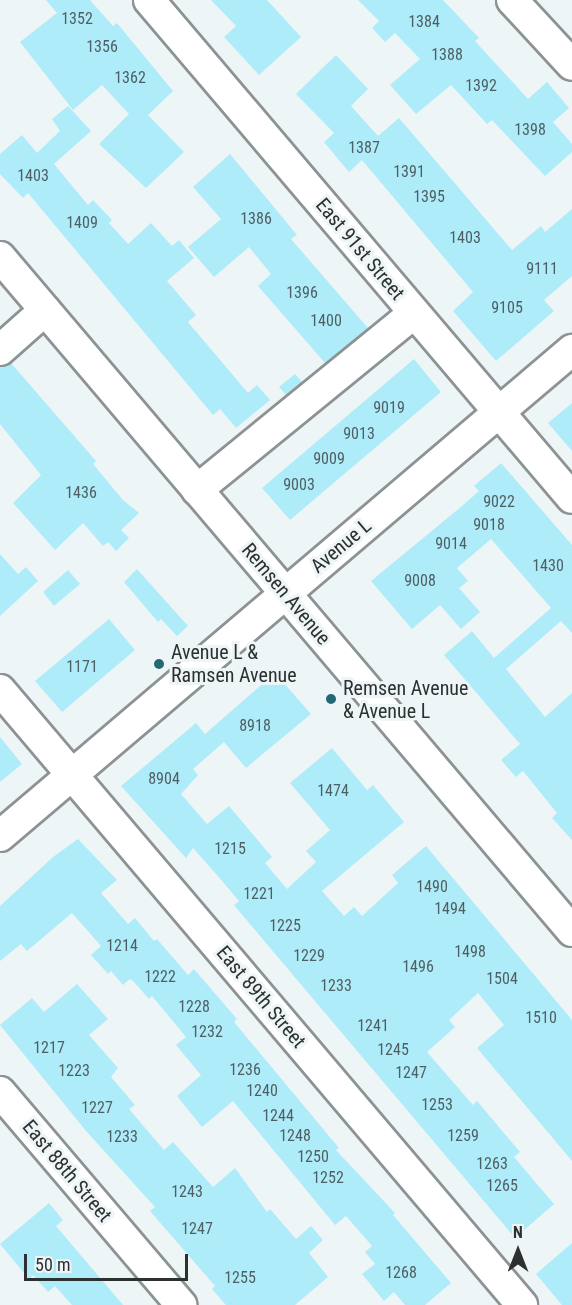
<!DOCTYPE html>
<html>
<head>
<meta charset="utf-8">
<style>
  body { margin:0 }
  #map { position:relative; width:572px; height:1305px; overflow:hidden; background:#eef5f7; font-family:"Roboto Condensed",sans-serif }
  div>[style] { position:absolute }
  .building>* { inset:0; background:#afecf9 }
  .roads { filter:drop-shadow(2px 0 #8d9394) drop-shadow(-2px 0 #8d9394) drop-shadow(0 2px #8d9394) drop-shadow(0 -2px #8d9394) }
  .minor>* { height:30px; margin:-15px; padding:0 15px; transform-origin:15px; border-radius:15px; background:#fff }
  .dots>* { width:16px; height:16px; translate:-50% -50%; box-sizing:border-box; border:3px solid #eef5f7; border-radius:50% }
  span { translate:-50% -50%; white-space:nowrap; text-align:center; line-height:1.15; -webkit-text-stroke:6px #eef5f7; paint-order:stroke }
  .number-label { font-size:16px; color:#4e5f63 }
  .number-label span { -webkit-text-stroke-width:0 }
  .street-label { font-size:20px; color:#2d3031 }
  .poi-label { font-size:20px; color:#2d3031 }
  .left { translate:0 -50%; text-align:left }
  .north { position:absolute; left:488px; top:1221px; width:60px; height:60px; -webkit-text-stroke:4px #eef5f7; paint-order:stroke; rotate:0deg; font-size:16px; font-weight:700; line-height:24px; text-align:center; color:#2d3031 }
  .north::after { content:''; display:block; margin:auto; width:21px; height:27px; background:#2d3031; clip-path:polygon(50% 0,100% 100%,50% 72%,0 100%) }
  .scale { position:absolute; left:24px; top:1254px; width:164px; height:27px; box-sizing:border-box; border:3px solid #2d3031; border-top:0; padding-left:8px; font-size:18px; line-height:21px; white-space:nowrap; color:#2d3031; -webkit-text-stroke:4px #eef5f7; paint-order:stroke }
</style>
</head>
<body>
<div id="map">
  <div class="building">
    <i style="clip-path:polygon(46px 0,90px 0,113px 26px,117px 23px,173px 91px,148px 115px,184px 152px,146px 188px,99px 144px,129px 114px,102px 85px,73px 110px,20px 42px,57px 13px)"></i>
    <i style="clip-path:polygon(211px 0,267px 0,301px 37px,259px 75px,224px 37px,236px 26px)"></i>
    <i style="clip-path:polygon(358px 0,443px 0,479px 38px,475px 41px,528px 99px,547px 82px,569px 108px,553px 122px,572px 144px,572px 152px,545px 176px,492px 120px,487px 124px,451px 85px,416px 114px,390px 85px,420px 59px,395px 33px,385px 42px,372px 28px,379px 21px)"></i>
    <i style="clip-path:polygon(336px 55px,368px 89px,351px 106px,378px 136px,399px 118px,512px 250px,541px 226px,545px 232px,572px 209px,572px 276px,544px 300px,554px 311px,496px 361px,453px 311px,473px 292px,362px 160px,349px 172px,324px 142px,334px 133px,296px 94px)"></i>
    <i style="clip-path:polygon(68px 106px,91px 131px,54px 164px,88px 205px,93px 200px,112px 220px,109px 223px,128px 244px,151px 223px,172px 246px,179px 240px,194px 258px,167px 281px,196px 315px,188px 322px,248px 393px,257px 385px,270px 400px,236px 428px,220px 409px,213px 415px,28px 193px,23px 198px,0 174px,0 154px,22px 135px,37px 153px,60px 131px,52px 119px)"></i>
    <i style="clip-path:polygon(230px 154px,297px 235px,291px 239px,368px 328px,325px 363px,258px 286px,271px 274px,249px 247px,214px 277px,188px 247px,221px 219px,193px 187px)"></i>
    <i style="clip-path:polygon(414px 359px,441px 392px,290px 520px,262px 488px)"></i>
    <i style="clip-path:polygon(11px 363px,96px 461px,93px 464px,123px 500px,139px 513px,121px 530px,129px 538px,116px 551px,108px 542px,103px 546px,83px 523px,55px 550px,13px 503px,41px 475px,0 424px,0 367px)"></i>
    <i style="clip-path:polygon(295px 374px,302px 382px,286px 395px,279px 387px)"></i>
    <i style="clip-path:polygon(572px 403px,572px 451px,548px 423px)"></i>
    <i style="clip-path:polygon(501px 463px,572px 545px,572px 633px,561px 621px,506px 669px,545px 717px,572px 693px,572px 840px,552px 818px,557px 813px,523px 771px,516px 777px,501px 760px,520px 744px,444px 655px,472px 631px,494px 658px,551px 608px,491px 539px,457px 568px,468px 581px,459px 588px,480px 612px,461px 629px,440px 605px,412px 629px,371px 581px,462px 506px,479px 491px,474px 486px)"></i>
    <i style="clip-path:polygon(0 554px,18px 574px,26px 567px,38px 581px,0 616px)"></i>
    <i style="clip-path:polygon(137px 569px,188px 626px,177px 636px,161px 619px,158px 622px,124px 582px)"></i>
    <i style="clip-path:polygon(68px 570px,80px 584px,54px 606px,43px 592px)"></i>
    <i style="clip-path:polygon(109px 619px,135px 650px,62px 712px,35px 681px)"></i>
    <i style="clip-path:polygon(275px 673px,311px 714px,246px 768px,224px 742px,193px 769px,198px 775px,181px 794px,207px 824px,229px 806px,272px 857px,265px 863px,287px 889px,316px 862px,306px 851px,330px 830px,290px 783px,332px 748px,367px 790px,373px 785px,404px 822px,322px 891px,344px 916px,354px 907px,362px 916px,398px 883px,392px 875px,426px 846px,572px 1020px,572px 1161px,477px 1048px,504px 1025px,478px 993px,449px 1020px,455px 1027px,427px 1052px,473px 1105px,477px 1101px,520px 1152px,514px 1157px,554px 1204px,515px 1238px,260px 936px,234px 905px,239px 901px,217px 875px,193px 848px,186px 858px,121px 786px,196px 723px,205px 734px)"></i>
    <i style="clip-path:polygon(0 737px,22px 764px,0 782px)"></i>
    <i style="clip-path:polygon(78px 839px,117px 880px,101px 893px,128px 924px,135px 918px,154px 941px,157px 939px,188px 975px,194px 969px,237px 1019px,234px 1022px,339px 1148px,336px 1150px,395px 1213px,393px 1215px,451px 1283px,425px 1305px,405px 1305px,394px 1292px,384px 1301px,362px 1274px,375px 1264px,365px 1252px,372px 1246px,346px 1216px,335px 1225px,233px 1101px,202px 1127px,177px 1096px,201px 1075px,176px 1045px,186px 1037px,152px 996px,149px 999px,134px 982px,130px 979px,123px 985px,111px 971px,108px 974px,91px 955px,101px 946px,72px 913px,27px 951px,21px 944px,0 961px,0 906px,53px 857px)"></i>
    <i style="clip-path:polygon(77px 984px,108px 1019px,89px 1035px,118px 1068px,111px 1077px,135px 1105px,129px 1109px,164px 1150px,173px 1142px,213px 1187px,235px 1168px,267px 1212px,270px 1209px,296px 1239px,311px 1226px,323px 1240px,309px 1253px,328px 1277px,295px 1305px,226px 1305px,212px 1289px,215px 1286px,150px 1211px,155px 1207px,86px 1131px,0 1025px,32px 998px,44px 1012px)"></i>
    <i style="clip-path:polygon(49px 1203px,63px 1220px,56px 1226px,123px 1305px,72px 1305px,55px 1286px,48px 1292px,33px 1275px,29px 1279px,0 1244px)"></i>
    <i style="clip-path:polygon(572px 1243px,572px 1305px,562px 1305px,536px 1274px)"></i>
  </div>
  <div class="roads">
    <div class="minor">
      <i style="left:149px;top:0;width:653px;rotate:49.66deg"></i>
      <i style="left:512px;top:0;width:88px;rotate:47.3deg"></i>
      <i style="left:0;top:257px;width:884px;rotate:49.68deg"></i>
      <i style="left:0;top:350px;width:60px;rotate:-41.6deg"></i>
      <i style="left:197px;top:490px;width:280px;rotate:-39.2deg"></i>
      <i style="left:0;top:690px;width:807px;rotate:49.68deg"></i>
      <i style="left:0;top:836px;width:751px;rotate:-40.35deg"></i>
      <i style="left:0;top:1092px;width:280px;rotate:49.6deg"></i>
    </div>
  </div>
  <div class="dots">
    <i style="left:159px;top:664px;background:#216976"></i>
    <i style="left:331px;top:699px;background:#216976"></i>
  </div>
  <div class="number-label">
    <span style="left:77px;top:19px">1352</span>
    <span style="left:424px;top:22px">1384</span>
    <span style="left:102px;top:47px">1356</span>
    <span style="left:447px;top:55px">1388</span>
    <span style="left:130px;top:78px">1362</span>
    <span style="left:481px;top:86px">1392</span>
    <span style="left:530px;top:130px">1398</span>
    <span style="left:364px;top:148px">1387</span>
    <span style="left:409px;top:172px">1391</span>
    <span style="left:33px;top:176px">1403</span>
    <span style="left:429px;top:197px">1395</span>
    <span style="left:256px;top:219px">1386</span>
    <span style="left:82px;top:223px">1409</span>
    <span style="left:465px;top:238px">1403</span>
    <span style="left:542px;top:269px">9111</span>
    <span style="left:302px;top:293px">1396</span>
    <span style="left:507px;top:308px">9105</span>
    <span style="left:326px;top:321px">1400</span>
    <span style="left:389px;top:408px">9019</span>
    <span style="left:359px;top:434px">9013</span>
    <span style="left:329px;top:459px">9009</span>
    <span style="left:299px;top:485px">9003</span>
    <span style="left:81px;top:493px">1436</span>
    <span style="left:499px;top:502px">9022</span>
    <span style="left:489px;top:525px">9018</span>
    <span style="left:451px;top:544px">9014</span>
    <span style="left:548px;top:566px">1430</span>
    <span style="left:420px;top:581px">9008</span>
    <span style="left:82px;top:667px">1171</span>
    <span style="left:255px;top:726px">8918</span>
    <span style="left:164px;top:779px">8904</span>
    <span style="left:333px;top:791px">1474</span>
    <span style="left:230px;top:849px">1215</span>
    <span style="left:432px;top:887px">1490</span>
    <span style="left:259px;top:894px">1221</span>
    <span style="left:450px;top:909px">1494</span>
    <span style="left:285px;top:926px">1225</span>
    <span style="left:122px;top:946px">1214</span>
    <span style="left:470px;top:952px">1498</span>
    <span style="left:309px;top:956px">1229</span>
    <span style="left:418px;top:967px">1496</span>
    <span style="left:160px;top:977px">1222</span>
    <span style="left:502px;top:979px">1504</span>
    <span style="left:336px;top:986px">1233</span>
    <span style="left:194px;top:1007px">1228</span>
    <span style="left:541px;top:1018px">1510</span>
    <span style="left:373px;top:1026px">1241</span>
    <span style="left:207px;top:1032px">1232</span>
    <span style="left:49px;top:1048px">1217</span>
    <span style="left:393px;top:1050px">1245</span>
    <span style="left:245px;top:1070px">1236</span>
    <span style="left:74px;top:1071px">1223</span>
    <span style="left:411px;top:1073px">1247</span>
    <span style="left:262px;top:1091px">1240</span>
    <span style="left:437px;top:1105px">1253</span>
    <span style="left:97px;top:1108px">1227</span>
    <span style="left:278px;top:1116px">1244</span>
    <span style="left:295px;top:1136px">1248</span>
    <span style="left:463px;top:1136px">1259</span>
    <span style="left:122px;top:1137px">1233</span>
    <span style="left:313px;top:1157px">1250</span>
    <span style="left:492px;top:1164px">1263</span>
    <span style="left:328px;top:1178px">1252</span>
    <span style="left:502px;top:1186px">1265</span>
    <span style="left:187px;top:1192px">1243</span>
    <span style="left:197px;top:1229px">1247</span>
    <span style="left:401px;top:1273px">1268</span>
    <span style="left:240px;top:1278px">1255</span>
  </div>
  <div class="street-label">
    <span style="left:360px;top:249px;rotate:50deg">East 91st Street</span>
    <span style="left:341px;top:546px;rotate:-40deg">Avenue L</span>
    <span style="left:286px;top:594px;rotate:50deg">Remsen Avenue</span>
    <span style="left:261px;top:997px;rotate:50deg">East 89th Street</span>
    <span style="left:67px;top:1171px;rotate:50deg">East 88th Street</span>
  </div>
  <div class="poi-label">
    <span class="left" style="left:171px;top:664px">Avenue L &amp;<br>Ramsen Avenue</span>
    <span class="left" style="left:343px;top:700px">Remsen Avenue<br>&amp; Avenue L</span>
  </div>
  <div class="north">N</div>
  <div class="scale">50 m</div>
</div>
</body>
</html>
